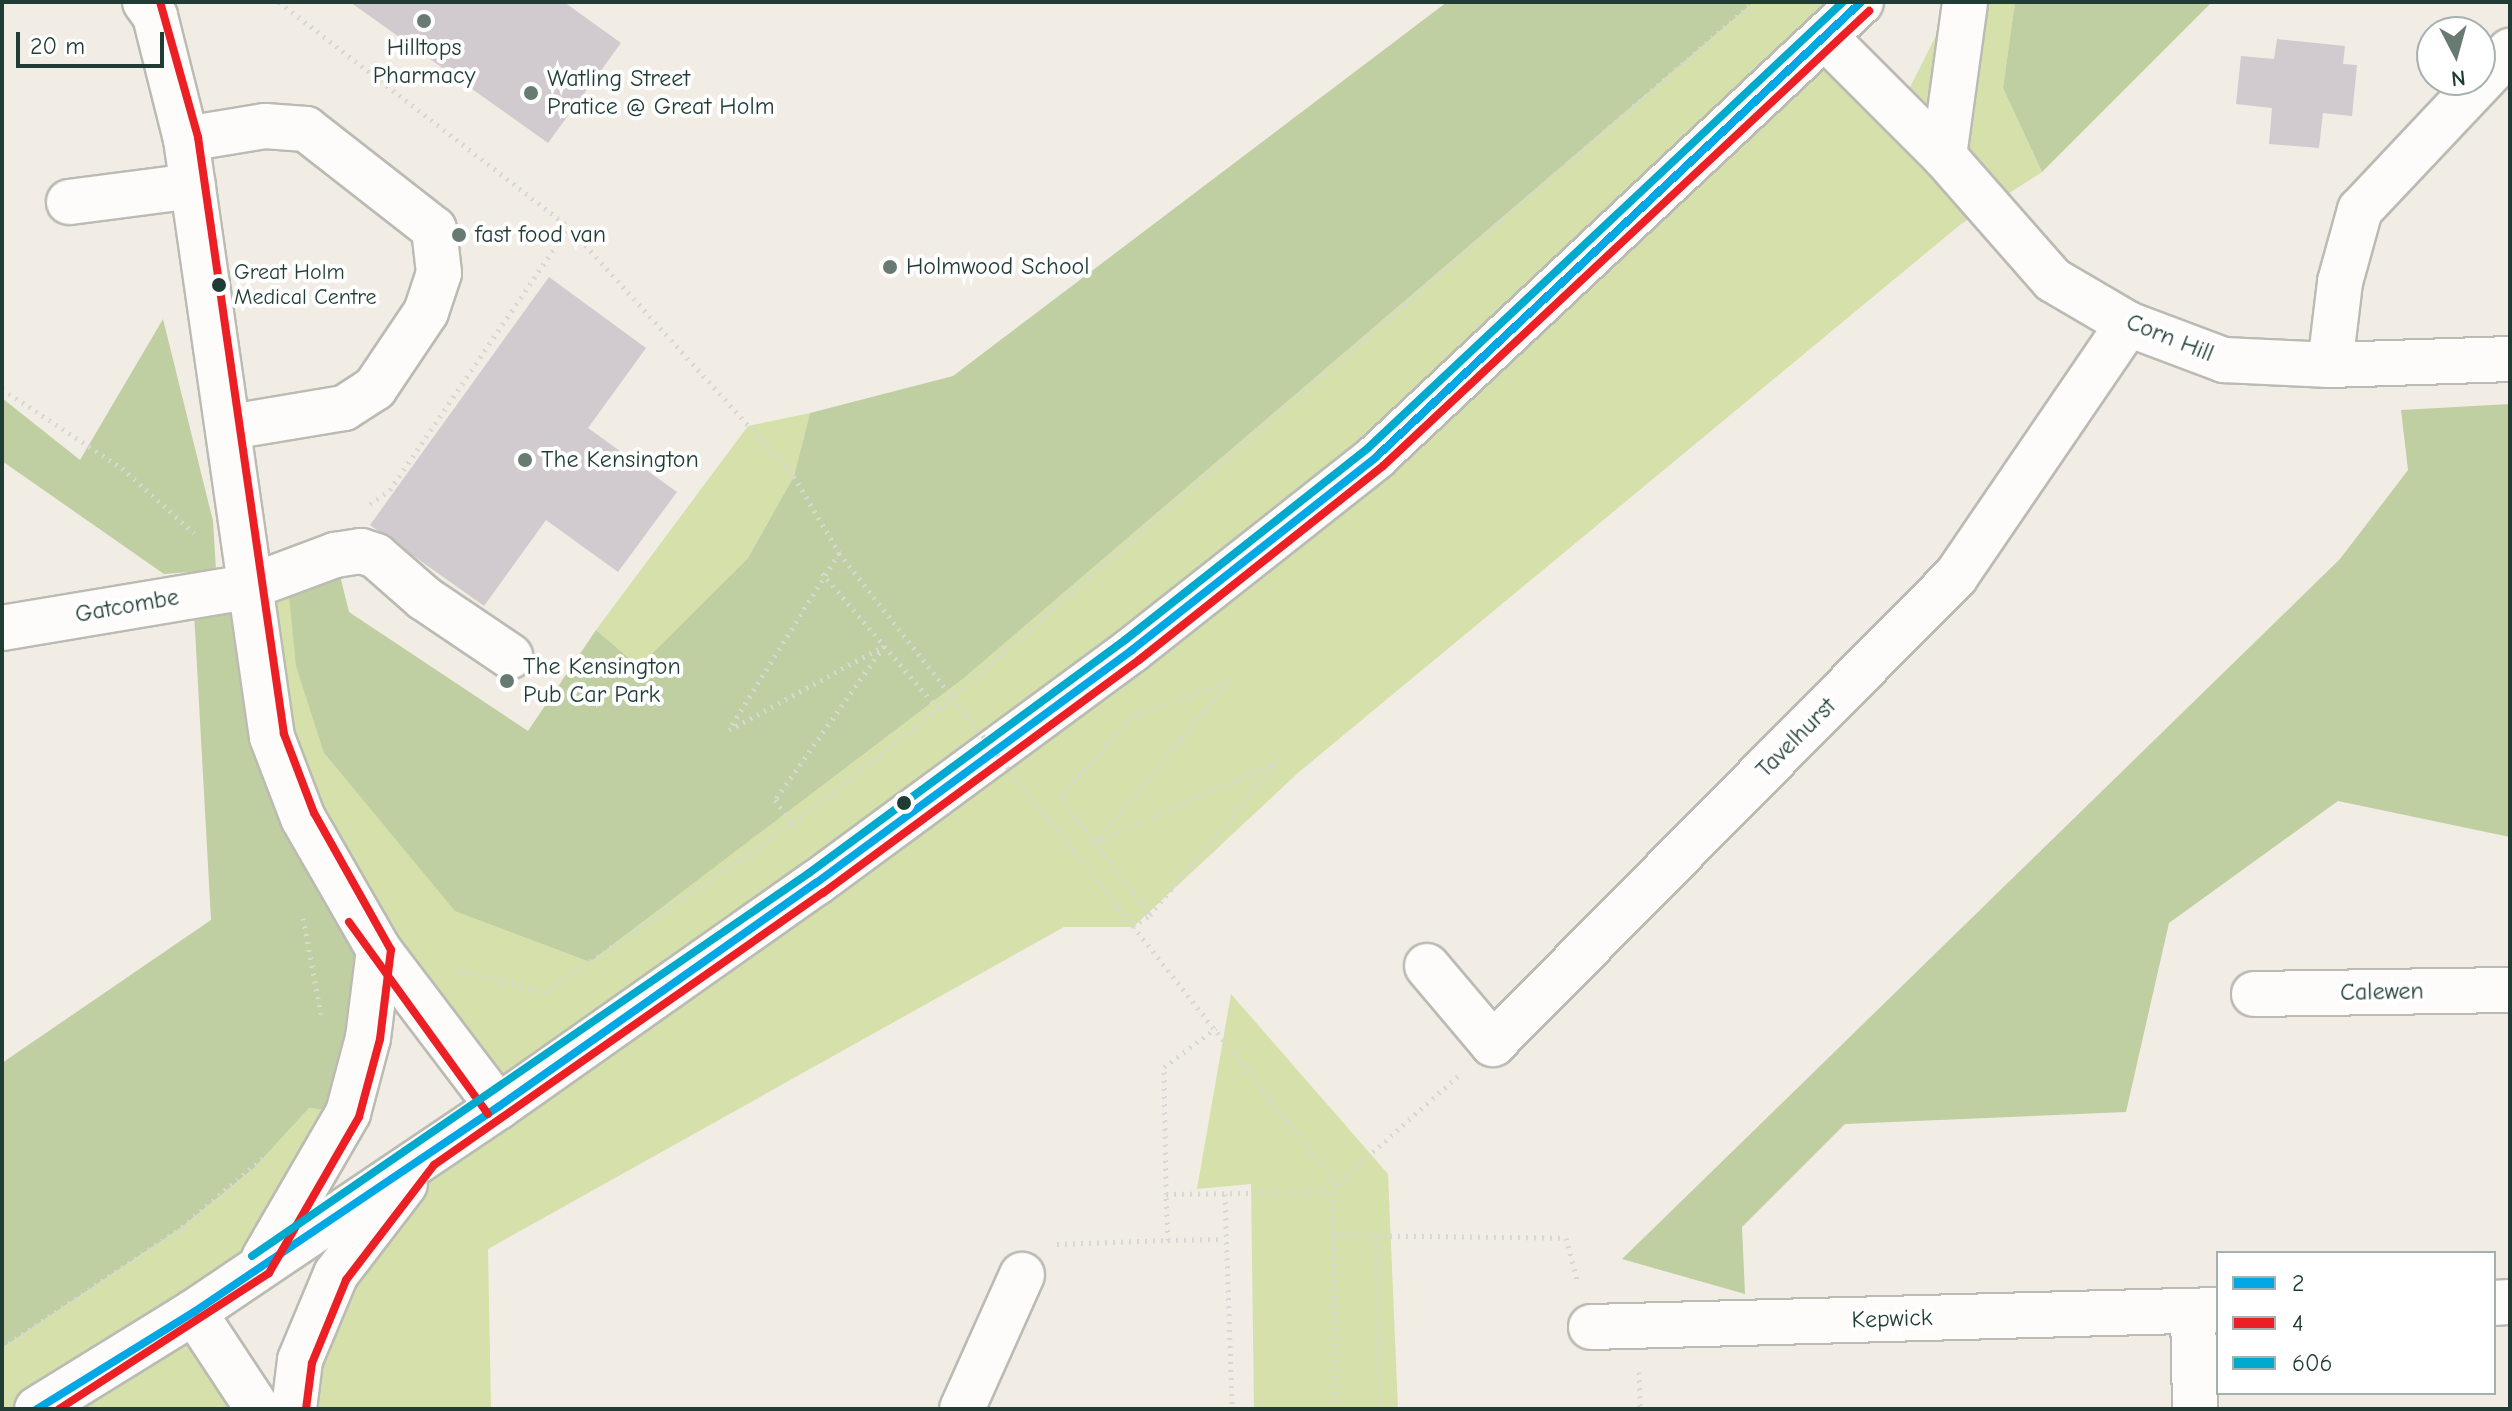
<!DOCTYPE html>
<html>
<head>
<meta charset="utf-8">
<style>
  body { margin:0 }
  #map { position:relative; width:2512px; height:1411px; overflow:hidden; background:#f1ede4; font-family:"Comic Neue",sans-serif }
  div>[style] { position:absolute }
  .green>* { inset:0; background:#d5e0aa }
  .forest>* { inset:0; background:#bfcfa1 }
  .building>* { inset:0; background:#d1cacf }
  .path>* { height:5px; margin-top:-2.5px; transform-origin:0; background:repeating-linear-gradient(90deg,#d7d7d5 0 2px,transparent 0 8px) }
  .roads { filter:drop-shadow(2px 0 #bbbbb4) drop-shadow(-2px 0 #bbbbb4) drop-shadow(0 2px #bbbbb4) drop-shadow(0 -2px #bbbbb4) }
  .minor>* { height:44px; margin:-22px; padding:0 22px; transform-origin:22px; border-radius:22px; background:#fdfcfb }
  .path-bridge>* { height:5px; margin-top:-2.5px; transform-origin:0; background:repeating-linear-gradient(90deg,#d7d7d5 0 2px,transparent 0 8px) }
  .bus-1>* { height:8px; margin:-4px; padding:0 4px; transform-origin:4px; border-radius:4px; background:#02a7e6 }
  .bus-2>* { height:8px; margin:-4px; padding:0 4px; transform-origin:4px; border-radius:4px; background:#ec1f25 }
  .bus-3>* { height:8px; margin:-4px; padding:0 4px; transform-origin:4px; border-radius:4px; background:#00a9ce }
  .dots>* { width:22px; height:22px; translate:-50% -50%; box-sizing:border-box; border:4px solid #fff; border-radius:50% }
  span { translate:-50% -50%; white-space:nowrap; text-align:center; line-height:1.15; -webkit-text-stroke:8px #fff; paint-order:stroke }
  .bus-label { font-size:22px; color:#1f3d34 }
  .left { translate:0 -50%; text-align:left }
  .poi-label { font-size:24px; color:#1f3d34 }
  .street-label { font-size:24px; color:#1f3d34 }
  .frame { position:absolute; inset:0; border:4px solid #1f3d34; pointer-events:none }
  .legend { position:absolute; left:2216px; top:1251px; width:280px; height:144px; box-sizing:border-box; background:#fff; border:2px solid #a5b1ae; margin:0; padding:10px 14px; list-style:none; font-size:24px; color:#1f3d34 }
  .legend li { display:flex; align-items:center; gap:16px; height:40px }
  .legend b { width:40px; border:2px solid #a5b1ae }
  .north { position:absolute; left:2416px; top:16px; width:80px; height:80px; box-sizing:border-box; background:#fff; border:2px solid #a5b1ae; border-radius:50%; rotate:174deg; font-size:22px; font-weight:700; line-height:32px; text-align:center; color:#1f3d34 }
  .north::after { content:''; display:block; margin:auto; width:28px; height:36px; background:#687b72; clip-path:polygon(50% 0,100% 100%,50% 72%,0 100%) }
  .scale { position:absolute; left:16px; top:32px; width:148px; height:36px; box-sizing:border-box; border:4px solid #1f3d34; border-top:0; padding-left:10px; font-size:24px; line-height:28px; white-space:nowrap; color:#1f3d34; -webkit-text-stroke:6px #fff; paint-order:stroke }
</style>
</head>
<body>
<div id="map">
  <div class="green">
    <i style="clip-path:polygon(1754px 2px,1861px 2px,1826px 37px,1899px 109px,1953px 2px,2015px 2px,2003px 88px,2042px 172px,1961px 224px,1299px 772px,1133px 927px,1064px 927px,488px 1249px,491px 1409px,294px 1409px,336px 1274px,497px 1107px,303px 818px,252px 586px,287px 575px,324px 753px,455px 910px,590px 962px,964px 678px)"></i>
    <i style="clip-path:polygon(810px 413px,794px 476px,748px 558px,639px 668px,596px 630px,748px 426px)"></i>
    <i style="clip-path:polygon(1231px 994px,1388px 1174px,1398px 1409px,1254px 1409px,1251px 1184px,1197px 1189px)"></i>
    <i style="clip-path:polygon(309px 1108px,348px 1113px,259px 1266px,194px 1312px,258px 1409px,2px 1409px,2px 1348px,182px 1227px,254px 1168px)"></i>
  </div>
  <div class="forest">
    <i style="clip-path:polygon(1447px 2px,1754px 2px,964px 678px,590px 962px,455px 911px,324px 753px,296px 666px,287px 575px,335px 555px,349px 612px,528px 731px,596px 630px,639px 667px,748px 558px,794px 476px,810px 413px,953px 376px)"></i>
    <i style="clip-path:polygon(2015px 2px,2212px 2px,2042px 172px,2003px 88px)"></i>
    <i style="clip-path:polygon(163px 319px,213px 521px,216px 570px,164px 574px,2px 461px,2px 398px,80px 460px)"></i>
    <i style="clip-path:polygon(2510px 404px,2510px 837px,2338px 801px,2169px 923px,2126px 1112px,1845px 1124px,1742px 1227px,1745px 1294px,1622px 1259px,2340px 559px,2408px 470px,2401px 410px)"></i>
    <i style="clip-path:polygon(252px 586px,272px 737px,379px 950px,348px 1113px,309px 1108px,254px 1168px,182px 1227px,2px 1348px,2px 1063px,211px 920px,193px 594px)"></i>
  </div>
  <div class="building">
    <i style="clip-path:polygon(350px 2px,564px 2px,621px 43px,548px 143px)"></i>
    <i style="clip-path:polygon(2277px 39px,2345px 46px,2343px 64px,2357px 65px,2352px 116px,2323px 113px,2319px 148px,2269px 144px,2272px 108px,2236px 104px,2241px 56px,2274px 59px)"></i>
    <i style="clip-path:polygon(549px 277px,646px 348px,588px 428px,677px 492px,618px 572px,546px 520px,484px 606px,370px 525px)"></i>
  </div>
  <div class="path">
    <i style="left:279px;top:2px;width:367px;rotate:37.8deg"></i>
    <i style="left:569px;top:227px;width:336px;rotate:47.9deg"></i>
    <i style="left:794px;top:476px;width:89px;rotate:59.7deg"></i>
    <i style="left:839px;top:553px;width:208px;rotate:121.9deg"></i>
    <i style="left:729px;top:730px;width:176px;rotate:-28.5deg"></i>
    <i style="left:884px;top:646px;width:189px;rotate:125.3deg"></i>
    <i style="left:775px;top:800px;width:30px;rotate:53deg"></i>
    <i style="left:2px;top:389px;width:144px;rotate:33.4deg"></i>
    <i style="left:122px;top:468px;width:97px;rotate:42.1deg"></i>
    <i style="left:370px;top:504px;width:24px;rotate:-35deg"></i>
    <i style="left:390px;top:490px;width:318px;rotate:-55.8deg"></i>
    <i style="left:822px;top:573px;width:179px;rotate:49.5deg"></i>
    <i style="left:1118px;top:907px;width:353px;rotate:51.7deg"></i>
    <i style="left:1337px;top:1184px;width:9px;rotate:117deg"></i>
    <i style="left:1333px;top:1192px;width:217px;rotate:89.2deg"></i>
    <i style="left:303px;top:918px;width:98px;rotate:79.4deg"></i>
    <i style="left:1133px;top:927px;width:21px;rotate:-35deg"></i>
    <i style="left:1150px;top:915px;width:200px;rotate:-50.3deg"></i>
    <i style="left:1278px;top:761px;width:201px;rotate:155.9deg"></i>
    <i style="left:1095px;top:843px;width:209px;rotate:-50.4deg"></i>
    <i style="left:1228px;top:682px;width:101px;rotate:160.8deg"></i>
    <i style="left:1133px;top:715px;width:110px;rotate:131.7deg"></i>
    <i style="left:1060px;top:797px;width:148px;rotate:52.7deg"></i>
    <i style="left:458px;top:970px;width:89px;rotate:15deg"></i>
    <i style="left:544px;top:993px;width:301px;rotate:-34.2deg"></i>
    <i style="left:793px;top:824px;width:185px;rotate:-38.4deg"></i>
    <i style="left:938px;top:709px;width:1080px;rotate:-40.91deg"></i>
    <i style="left:1337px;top:1184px;width:162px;rotate:-41.8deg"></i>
    <i style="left:1166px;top:1194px;width:127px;rotate:-90.9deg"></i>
    <i style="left:1164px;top:1067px;width:65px;rotate:-36.9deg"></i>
    <i style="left:1225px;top:1194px;width:215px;rotate:88.1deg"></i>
    <i style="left:1334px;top:1235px;width:232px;rotate:0.7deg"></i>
    <i style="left:1566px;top:1238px;width:47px;rotate:75.1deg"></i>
    <i style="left:1376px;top:1235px;width:174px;rotate:88.7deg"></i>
    <i style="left:1168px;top:1240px;width:56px;rotate:-1deg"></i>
    <i style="left:1057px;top:1244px;width:111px;rotate:-2.1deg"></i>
    <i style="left:1168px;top:1240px;width:46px;rotate:-92.5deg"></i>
    <i style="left:1166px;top:1194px;width:167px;rotate:-0.7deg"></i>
    <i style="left:2px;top:1348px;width:217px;rotate:-33.9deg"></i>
    <i style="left:182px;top:1227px;width:108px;rotate:-40.5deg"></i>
    <i style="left:1639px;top:1372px;width:37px;rotate:88deg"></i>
  </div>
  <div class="roads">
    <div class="minor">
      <i style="left:145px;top:2px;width:17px;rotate:54deg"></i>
      <i style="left:155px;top:16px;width:127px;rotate:75.9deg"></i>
      <i style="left:186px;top:139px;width:604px;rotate:81.82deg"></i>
      <i style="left:272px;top:737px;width:87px;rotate:69.1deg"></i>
      <i style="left:303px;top:818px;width:152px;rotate:60.1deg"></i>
      <i style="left:379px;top:950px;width:197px;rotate:52.8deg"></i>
      <i style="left:1825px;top:37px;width:168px;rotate:45deg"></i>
      <i style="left:1944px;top:156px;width:165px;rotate:48.7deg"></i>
      <i style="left:2053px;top:280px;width:87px;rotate:30.4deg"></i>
      <i style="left:2128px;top:324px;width:103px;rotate:20.6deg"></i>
      <i style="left:2224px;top:360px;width:106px;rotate:2.7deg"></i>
      <i style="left:2330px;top:365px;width:180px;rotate:-1.9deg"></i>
      <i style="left:186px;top:139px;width:80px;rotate:-9.3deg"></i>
      <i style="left:265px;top:126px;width:41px;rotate:4.2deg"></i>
      <i style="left:306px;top:129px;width:162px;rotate:38deg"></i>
      <i style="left:434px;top:229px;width:44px;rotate:83.5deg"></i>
      <i style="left:439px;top:273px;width:41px;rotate:108.4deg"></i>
      <i style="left:426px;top:312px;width:92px;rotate:123.9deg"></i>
      <i style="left:375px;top:388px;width:37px;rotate:147deg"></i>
      <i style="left:344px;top:408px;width:116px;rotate:170.5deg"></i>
      <i style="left:1944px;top:156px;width:155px;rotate:-82.2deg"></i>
      <i style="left:69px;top:202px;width:125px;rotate:-7.4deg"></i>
      <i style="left:2330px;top:365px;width:84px;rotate:-83.1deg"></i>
      <i style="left:2340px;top:282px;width:75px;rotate:-74.5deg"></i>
      <i style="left:2360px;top:210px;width:219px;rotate:-46.7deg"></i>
      <i style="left:2px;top:628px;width:254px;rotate:-9.5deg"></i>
      <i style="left:252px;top:586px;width:89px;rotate:-20.5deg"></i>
      <i style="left:335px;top:555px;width:26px;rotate:-9deg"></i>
      <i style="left:361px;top:551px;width:16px;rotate:18deg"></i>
      <i style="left:376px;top:556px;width:64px;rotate:41.2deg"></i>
      <i style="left:424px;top:598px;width:104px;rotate:34deg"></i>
      <i style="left:1427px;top:966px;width:102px;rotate:49.8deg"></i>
      <i style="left:1493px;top:1044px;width:658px;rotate:-45.31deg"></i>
      <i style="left:1956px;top:576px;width:305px;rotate:-55.7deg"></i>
      <i style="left:2254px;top:994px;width:256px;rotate:-0.9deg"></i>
      <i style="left:264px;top:1258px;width:168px;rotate:-59.9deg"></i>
      <i style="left:348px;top:1113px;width:78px;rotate:-75.1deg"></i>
      <i style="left:368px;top:1038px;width:89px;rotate:-82.9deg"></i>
      <i style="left:2494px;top:1303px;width:16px;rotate:-4deg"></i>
      <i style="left:2193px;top:1311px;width:98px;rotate:88.8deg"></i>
      <i style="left:194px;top:1312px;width:116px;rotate:56.6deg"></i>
      <i style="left:1591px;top:1327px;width:627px;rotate:-1.55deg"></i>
      <i style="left:37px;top:1409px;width:185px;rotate:-31.7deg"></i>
      <i style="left:194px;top:1312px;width:367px;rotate:-34deg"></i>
      <i style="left:498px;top:1107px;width:389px;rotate:-35.2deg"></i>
      <i style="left:816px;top:883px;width:393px;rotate:-36.4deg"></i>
      <i style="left:1132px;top:650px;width:311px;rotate:-38.3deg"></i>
      <i style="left:1376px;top:457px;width:665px;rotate:-43.17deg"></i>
      <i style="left:294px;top:1409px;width:49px;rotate:-83deg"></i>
      <i style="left:300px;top:1360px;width:93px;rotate:-67.3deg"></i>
      <i style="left:336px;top:1274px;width:113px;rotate:-52.5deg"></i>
      <i style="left:962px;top:1409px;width:147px;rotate:-65.9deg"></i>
    </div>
  </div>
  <div class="path-bridge">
    <i style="left:839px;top:553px;width:451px;rotate:51.8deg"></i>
  </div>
  <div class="bus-1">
    <i style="left:37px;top:1409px;width:185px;rotate:-31.7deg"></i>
    <i style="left:194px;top:1312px;width:367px;rotate:-34deg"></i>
    <i style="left:498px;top:1107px;width:389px;rotate:-35.2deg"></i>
    <i style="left:816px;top:883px;width:393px;rotate:-36.4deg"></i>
    <i style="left:1132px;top:650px;width:311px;rotate:-38.3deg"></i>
    <i style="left:1376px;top:457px;width:665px;rotate:-43.17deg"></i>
  </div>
  <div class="bus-2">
    <i style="left:349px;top:922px;width:237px;rotate:54.1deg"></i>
    <i style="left:59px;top:1409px;width:250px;rotate:-32.9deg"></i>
    <i style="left:269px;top:1273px;width:180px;rotate:-60deg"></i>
    <i style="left:359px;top:1117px;width:81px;rotate:-74.9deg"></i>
    <i style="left:380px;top:1039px;width:90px;rotate:-83deg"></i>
    <i style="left:391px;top:950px;width:157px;rotate:-119.3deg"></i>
    <i style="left:314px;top:813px;width:85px;rotate:-110.8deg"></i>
    <i style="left:284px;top:734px;width:603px;rotate:-98.2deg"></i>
    <i style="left:198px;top:137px;width:140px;rotate:-105.7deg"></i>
    <i style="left:306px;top:1409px;width:46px;rotate:-82.6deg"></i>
    <i style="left:312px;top:1363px;width:90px;rotate:-67.7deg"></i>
    <i style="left:346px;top:1280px;width:145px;rotate:-52.6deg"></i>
    <i style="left:434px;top:1165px;width:475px;rotate:-35deg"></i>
    <i style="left:823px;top:893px;width:393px;rotate:-36.4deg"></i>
    <i style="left:1139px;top:660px;width:312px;rotate:-38.5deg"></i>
    <i style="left:1383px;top:466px;width:666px;rotate:-43.11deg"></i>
  </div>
  <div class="bus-3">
    <i style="left:252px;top:1256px;width:676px;rotate:-34.51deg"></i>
    <i style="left:809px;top:873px;width:393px;rotate:-36.4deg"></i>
    <i style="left:1125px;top:640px;width:310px;rotate:-38.3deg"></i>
    <i style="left:1368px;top:448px;width:652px;rotate:-43.2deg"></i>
  </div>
  <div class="dots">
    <i style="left:424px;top:21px;background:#687b72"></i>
    <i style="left:531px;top:93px;background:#687b72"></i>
    <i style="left:459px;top:235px;background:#687b72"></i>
    <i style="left:890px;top:267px;background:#687b72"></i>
    <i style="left:219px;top:285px;background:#1f3d34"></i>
    <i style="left:525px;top:460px;background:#687b72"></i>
    <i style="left:507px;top:681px;background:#687b72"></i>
    <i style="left:904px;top:803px;background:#1f3d34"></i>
  </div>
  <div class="bus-label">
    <span class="left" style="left:234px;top:285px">Great Holm<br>Medical Centre</span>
  </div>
  <div class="poi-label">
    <span style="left:424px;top:62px">Hilltops<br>Pharmacy</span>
    <span class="left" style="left:547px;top:93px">Watling Street<br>Pratice @ Great Holm</span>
    <span class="left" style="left:475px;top:235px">fast food van</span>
    <span class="left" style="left:906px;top:267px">Holmwood School</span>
    <span class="left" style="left:541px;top:460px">The Kensington</span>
    <span class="left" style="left:523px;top:681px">The Kensington<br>Pub Car Park</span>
  </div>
  <div class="street-label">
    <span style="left:2170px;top:338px;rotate:22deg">Corn Hill</span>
    <span style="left:127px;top:606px;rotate:-10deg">Gatcombe</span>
    <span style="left:1796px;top:738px;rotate:-45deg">Tavelhurst</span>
    <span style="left:2382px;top:992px;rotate:-1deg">Calewen</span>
    <span style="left:1892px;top:1319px;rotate:-2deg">Kepwick</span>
  </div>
  <div class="frame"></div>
  <ul class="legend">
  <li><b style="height:10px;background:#02a7e6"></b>2</li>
  <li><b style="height:10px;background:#ec1f25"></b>4</li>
  <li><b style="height:10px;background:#00a9ce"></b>606</li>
  </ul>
  <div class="north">N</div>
  <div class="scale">20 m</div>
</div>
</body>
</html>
